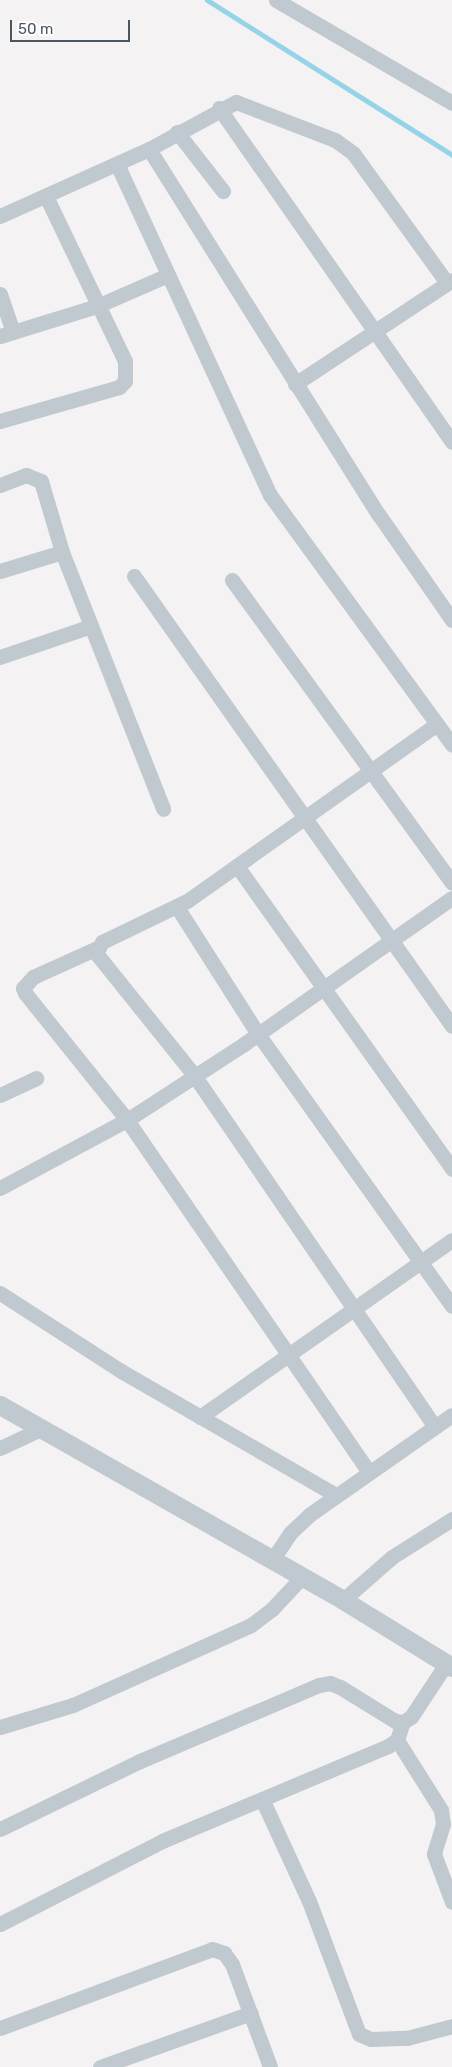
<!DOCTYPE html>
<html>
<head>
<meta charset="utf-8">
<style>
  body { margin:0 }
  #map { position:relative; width:452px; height:2067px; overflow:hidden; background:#f4f2f2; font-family:Rubik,sans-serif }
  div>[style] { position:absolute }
  .stream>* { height:5px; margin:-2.5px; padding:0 2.5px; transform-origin:2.5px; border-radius:2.5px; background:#95d4e8 }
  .minor>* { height:15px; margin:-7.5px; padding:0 7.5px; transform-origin:7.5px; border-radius:7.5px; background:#c1c9d0 }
  .tertiary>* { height:19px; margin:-9.5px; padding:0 9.5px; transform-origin:9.5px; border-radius:9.5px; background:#c1c9d0 }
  span { translate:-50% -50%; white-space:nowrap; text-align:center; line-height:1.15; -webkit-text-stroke:4px #fff; paint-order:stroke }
  .scale { position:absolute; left:10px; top:20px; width:120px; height:22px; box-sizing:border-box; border:2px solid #4b555f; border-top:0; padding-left:6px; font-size:15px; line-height:18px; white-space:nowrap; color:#4b555f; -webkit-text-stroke:4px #fff; paint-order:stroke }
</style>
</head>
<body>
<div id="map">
  <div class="stream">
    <i style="left:207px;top:0;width:290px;rotate:32.3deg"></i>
  </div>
  <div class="minor">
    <i style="left:276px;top:0;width:204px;rotate:30.3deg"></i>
    <i style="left:219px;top:108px;width:407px;rotate:55.1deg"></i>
    <i style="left:177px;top:132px;width:75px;rotate:52.1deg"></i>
    <i style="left:149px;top:149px;width:432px;rotate:57.9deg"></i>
    <i style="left:379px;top:515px;width:128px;rotate:55.2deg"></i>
    <i style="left:117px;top:164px;width:365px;rotate:65.2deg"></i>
    <i style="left:270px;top:495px;width:309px;rotate:53.9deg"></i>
    <i style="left:0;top:216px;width:163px;rotate:-24.2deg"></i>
    <i style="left:149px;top:149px;width:99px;rotate:-28.4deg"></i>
    <i style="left:236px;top:102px;width:106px;rotate:21deg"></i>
    <i style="left:335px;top:140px;width:22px;rotate:36deg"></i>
    <i style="left:353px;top:153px;width:160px;rotate:54.1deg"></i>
    <i style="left:0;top:294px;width:40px;rotate:71.1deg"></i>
    <i style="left:0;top:336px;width:102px;rotate:-17.2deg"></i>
    <i style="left:97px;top:306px;width:77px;rotate:-23.6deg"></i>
    <i style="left:295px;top:384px;width:188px;rotate:-33.5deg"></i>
    <i style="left:0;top:421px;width:124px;rotate:-15.9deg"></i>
    <i style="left:119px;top:387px;width:8px;rotate:-45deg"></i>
    <i style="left:125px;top:381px;width:20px;rotate:-90deg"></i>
    <i style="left:125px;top:361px;width:183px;rotate:-115.6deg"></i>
    <i style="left:0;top:485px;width:28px;rotate:-21deg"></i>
    <i style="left:26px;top:475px;width:16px;rotate:22deg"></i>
    <i style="left:41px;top:481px;width:74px;rotate:73.5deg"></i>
    <i style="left:62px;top:552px;width:276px;rotate:68.5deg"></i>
    <i style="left:0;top:571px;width:65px;rotate:-17deg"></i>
    <i style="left:134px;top:576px;width:551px;rotate:54.75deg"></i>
    <i style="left:232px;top:580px;width:374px;rotate:54deg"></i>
    <i style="left:0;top:657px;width:96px;rotate:-18.8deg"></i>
    <i style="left:237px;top:866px;width:372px;rotate:54.6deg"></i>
    <i style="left:177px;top:907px;width:151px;rotate:57.5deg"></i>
    <i style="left:258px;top:1034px;width:334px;rotate:54.5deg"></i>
    <i style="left:97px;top:948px;width:70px;rotate:155.6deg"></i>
    <i style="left:33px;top:977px;width:15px;rotate:132deg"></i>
    <i style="left:23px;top:988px;width:5px;rotate:68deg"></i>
    <i style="left:25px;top:993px;width:163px;rotate:51.2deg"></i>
    <i style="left:127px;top:1120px;width:427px;rotate:55.5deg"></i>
    <i style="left:0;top:1095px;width:40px;rotate:-25deg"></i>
    <i style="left:0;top:1188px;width:144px;rotate:-28.2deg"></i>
    <i style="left:127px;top:1120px;width:140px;rotate:-33deg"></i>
    <i style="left:244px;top:1044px;width:254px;rotate:-35.1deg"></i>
    <i style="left:0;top:1293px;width:144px;rotate:32.8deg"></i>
    <i style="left:121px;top:1371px;width:248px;rotate:30deg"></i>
    <i style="left:200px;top:1417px;width:308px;rotate:-35.1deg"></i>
    <i style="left:435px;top:1427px;width:427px;rotate:-124.4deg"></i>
    <i style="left:194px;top:1075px;width:156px;rotate:-128.8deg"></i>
    <i style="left:96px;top:953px;width:13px;rotate:-61deg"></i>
    <i style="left:102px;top:942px;width:94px;rotate:-25.8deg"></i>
    <i style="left:187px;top:901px;width:306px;rotate:-35.3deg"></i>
    <i style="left:0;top:1448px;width:45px;rotate:-24.9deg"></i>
    <i style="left:272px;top:1560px;width:32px;rotate:-56deg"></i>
    <i style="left:290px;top:1533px;width:26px;rotate:-43deg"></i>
    <i style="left:309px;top:1515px;width:174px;rotate:-35deg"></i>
    <i style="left:343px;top:1600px;width:65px;rotate:-41.3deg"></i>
    <i style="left:392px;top:1557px;width:71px;rotate:-32.3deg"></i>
    <i style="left:0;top:1727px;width:76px;rotate:-16.8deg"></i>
    <i style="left:73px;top:1705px;width:195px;rotate:-24.2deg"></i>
    <i style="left:251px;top:1625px;width:26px;rotate:-37deg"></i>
    <i style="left:272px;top:1609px;width:44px;rotate:-46.8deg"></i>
    <i style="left:397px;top:1740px;width:83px;rotate:57.8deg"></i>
    <i style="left:441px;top:1810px;width:14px;rotate:82deg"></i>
    <i style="left:443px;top:1824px;width:31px;rotate:107deg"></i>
    <i style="left:434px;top:1854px;width:51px;rotate:69.4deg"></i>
    <i style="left:262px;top:1799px;width:112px;rotate:65.3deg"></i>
    <i style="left:309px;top:1901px;width:142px;rotate:69.4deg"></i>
    <i style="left:359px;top:2034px;width:13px;rotate:23deg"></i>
    <i style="left:371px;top:2039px;width:36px;rotate:-2deg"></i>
    <i style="left:407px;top:2038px;width:47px;rotate:-14.9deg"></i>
    <i style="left:0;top:1829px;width:156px;rotate:-25.9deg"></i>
    <i style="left:140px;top:1761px;width:194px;rotate:-23deg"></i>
    <i style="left:319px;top:1685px;width:11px;rotate:-10deg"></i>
    <i style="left:330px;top:1683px;width:11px;rotate:22deg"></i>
    <i style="left:340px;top:1687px;width:65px;rotate:31.7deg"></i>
    <i style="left:395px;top:1721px;width:8px;rotate:7deg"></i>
    <i style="left:403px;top:1722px;width:9px;rotate:-32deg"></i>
    <i style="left:411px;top:1717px;width:64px;rotate:-56.6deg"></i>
    <i style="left:0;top:1924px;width:182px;rotate:-27.1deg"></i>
    <i style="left:162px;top:1841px;width:245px;rotate:-22.8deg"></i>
    <i style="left:388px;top:1746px;width:11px;rotate:-34deg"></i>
    <i style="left:397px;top:1740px;width:19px;rotate:-72deg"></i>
    <i style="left:0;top:2028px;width:226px;rotate:-20.4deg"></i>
    <i style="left:212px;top:1949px;width:13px;rotate:18deg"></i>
    <i style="left:224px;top:1953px;width:14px;rotate:54deg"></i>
    <i style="left:232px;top:1964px;width:110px;rotate:69.7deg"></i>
    <i style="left:100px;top:2067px;width:160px;rotate:-19.7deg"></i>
  </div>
  <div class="tertiary">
    <i style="left:0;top:1405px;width:395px;rotate:29.6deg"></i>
    <i style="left:343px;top:1600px;width:128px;rotate:31.6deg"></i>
  </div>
  <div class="scale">50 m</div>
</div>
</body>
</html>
